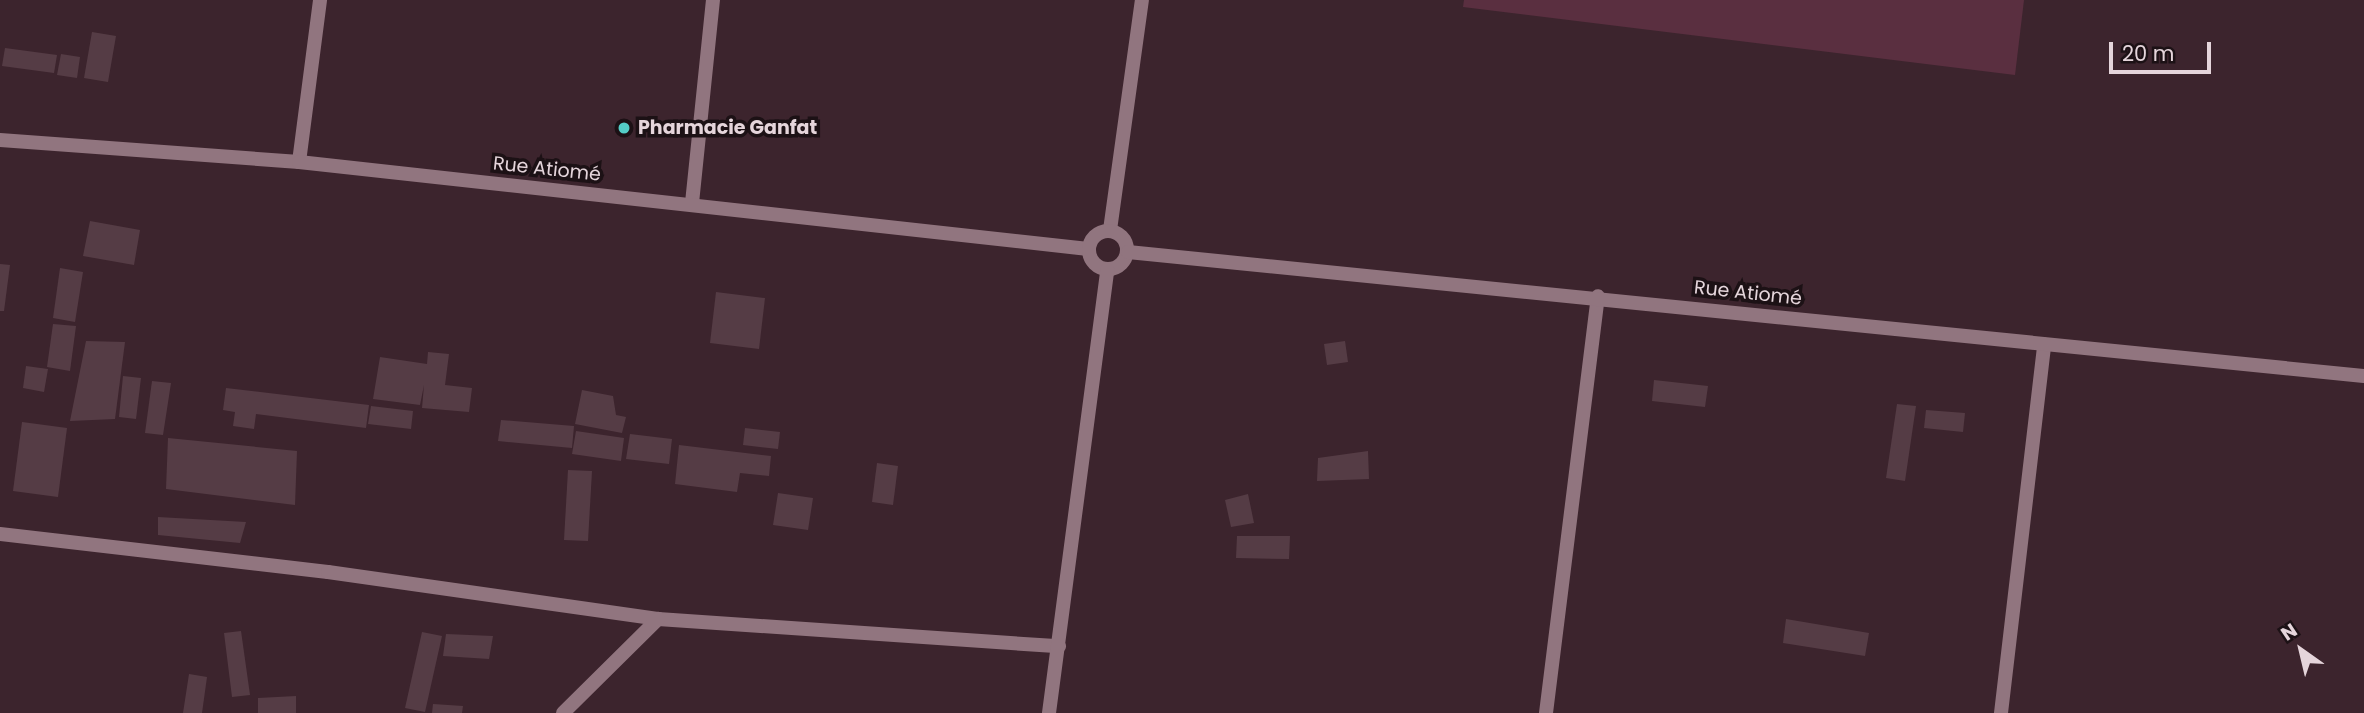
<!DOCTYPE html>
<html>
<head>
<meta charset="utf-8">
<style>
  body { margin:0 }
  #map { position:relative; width:2364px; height:713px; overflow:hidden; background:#3c242d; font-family:Poppins,sans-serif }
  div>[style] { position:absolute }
  .green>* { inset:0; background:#5a2f40 }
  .building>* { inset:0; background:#553c45 }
  .minor>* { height:14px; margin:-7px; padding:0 7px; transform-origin:7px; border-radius:7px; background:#91757f }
  .tertiary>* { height:14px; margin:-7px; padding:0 7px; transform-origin:7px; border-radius:7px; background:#91757f }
  .tertiary>.ring { margin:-7px; padding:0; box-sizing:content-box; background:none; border:14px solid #91757f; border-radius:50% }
  .dots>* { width:19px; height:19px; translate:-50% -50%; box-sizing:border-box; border:4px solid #1c1115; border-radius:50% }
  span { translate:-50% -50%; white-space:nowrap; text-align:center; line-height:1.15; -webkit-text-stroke:7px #1c1115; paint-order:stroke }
  .poi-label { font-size:19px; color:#e5d5db; font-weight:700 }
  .left { translate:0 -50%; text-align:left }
  .street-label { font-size:19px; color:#e5d5db }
  .north { position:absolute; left:2266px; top:615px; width:70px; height:70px; -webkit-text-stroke:5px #1c1115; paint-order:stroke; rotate:326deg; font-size:19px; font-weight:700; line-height:28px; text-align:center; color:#e5d5db }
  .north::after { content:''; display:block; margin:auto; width:24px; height:32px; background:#e5d5db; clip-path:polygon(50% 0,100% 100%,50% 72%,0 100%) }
  .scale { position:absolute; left:2109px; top:42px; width:102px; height:32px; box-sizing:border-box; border:4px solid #e5d5db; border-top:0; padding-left:9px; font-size:21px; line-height:24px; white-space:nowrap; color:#e5d5db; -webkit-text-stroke:5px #1c1115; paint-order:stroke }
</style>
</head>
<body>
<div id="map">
  <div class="green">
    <i style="clip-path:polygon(1464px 0,2024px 0,2015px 75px,1463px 7px)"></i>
  </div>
  <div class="building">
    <i style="clip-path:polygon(92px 32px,116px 36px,108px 82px,84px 78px)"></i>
    <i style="clip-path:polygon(5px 48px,57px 55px,54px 73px,2px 66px)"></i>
    <i style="clip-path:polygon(61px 54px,80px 57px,77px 78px,57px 75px)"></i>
    <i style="clip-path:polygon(90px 221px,140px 230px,134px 265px,83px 256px)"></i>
    <i style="clip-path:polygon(0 264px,10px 265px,4px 311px,0 311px)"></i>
    <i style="clip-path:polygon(60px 268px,83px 272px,75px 322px,53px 318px)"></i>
    <i style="clip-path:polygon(716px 292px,765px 298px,759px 349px,710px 343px)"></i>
    <i style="clip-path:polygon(53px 324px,76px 326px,70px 371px,47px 367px)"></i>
    <i style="clip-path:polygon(86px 341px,125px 342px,115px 419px,70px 421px)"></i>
    <i style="clip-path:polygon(1345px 341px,1348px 362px,1327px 365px,1324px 344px)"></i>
    <i style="clip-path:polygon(428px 352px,449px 354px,445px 385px,472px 388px,469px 412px,422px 408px,424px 385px,420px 405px,373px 399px,380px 357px,427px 364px)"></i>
    <i style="clip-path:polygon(26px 366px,48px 369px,44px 392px,23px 388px)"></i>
    <i style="clip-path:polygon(123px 376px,141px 378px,136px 419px,119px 417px)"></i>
    <i style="clip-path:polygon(1654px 380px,1708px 386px,1705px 407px,1652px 401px)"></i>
    <i style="clip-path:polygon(152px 381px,171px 383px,163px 435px,145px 433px)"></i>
    <i style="clip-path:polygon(226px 388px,369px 405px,366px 428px,256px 414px,254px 429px,233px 426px,235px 412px,223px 410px)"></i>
    <i style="clip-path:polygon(582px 390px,613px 396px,616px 415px,626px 417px,622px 433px,575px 424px)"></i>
    <i style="clip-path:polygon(1897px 404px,1916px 406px,1905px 481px,1886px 478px)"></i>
    <i style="clip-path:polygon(371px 406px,413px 411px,411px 429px,368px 424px)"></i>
    <i style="clip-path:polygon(1926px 410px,1965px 413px,1963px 432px,1924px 428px)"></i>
    <i style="clip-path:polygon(501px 420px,574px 426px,572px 448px,498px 441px)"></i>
    <i style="clip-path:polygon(22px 422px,67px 428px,58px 497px,13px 491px)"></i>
    <i style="clip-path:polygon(745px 428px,780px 432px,778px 449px,743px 445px)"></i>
    <i style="clip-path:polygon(576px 431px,624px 438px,621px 461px,572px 454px)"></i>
    <i style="clip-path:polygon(630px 434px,672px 439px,669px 464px,626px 459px)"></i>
    <i style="clip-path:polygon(168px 438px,297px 451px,295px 505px,166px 489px)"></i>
    <i style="clip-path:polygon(679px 445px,771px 456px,769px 476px,740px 473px,737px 492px,675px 484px)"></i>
    <i style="clip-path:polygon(1368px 451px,1369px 479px,1317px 481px,1318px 458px)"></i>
    <i style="clip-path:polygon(877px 463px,898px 466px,893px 505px,872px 502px)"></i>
    <i style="clip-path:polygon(568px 470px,592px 471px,588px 541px,564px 540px)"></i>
    <i style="clip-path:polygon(778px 493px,813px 498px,808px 530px,773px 525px)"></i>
    <i style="clip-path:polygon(1248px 494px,1254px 523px,1231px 527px,1225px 500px)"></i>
    <i style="clip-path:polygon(158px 517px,246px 522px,240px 543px,158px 535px)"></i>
    <i style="clip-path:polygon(1237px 536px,1290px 536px,1289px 559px,1236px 558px)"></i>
    <i style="clip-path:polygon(1786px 619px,1869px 633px,1865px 656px,1783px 643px)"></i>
    <i style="clip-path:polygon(241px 631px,250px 695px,232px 697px,224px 633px)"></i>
    <i style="clip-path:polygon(422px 632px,442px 636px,425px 712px,405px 708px)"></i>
    <i style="clip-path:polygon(446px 634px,493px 636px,489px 659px,443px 656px)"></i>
    <i style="clip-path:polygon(189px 674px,207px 677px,202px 713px,183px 713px)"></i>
    <i style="clip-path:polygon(296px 696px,296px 713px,258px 713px,258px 698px)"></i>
    <i style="clip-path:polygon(433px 704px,463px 706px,462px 713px,432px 713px)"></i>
  </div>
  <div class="minor">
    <i style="left:299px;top:162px;width:163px;rotate:-82.6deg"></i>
    <i style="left:692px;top:203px;width:204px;rotate:-84.1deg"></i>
    <i style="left:0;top:534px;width:330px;rotate:6.6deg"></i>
    <i style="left:328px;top:572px;width:333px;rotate:8.1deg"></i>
    <i style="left:658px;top:619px;width:402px;rotate:3.9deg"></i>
    <i style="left:563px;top:713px;width:134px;rotate:-44.7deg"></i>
    <i style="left:1546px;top:713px;width:420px;rotate:-82.9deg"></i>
    <i style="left:2001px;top:713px;width:371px;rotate:-83.3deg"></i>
  </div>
  <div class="tertiary">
    <i style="left:0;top:140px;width:300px;rotate:4.2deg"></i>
    <i style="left:299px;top:162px;width:794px;rotate:6.29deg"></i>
    <i style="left:1110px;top:230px;width:232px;rotate:-82.1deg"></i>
    <i class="ring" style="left:1089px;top:231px;width:24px;height:24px"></i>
    <i style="left:1128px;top:252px;width:1242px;rotate:5.73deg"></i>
    <i style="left:1049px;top:713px;width:447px;rotate:-82.5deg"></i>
  </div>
  <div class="dots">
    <i style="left:624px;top:128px;background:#54cdc7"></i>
  </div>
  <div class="poi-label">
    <span class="left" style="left:638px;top:128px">Pharmacie Ganfat</span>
  </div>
  <div class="street-label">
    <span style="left:547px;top:169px;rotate:6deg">Rue Atiomé</span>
    <span style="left:1748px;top:293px;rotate:6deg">Rue Atiomé</span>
  </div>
  <div class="north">N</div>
  <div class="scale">20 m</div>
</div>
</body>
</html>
